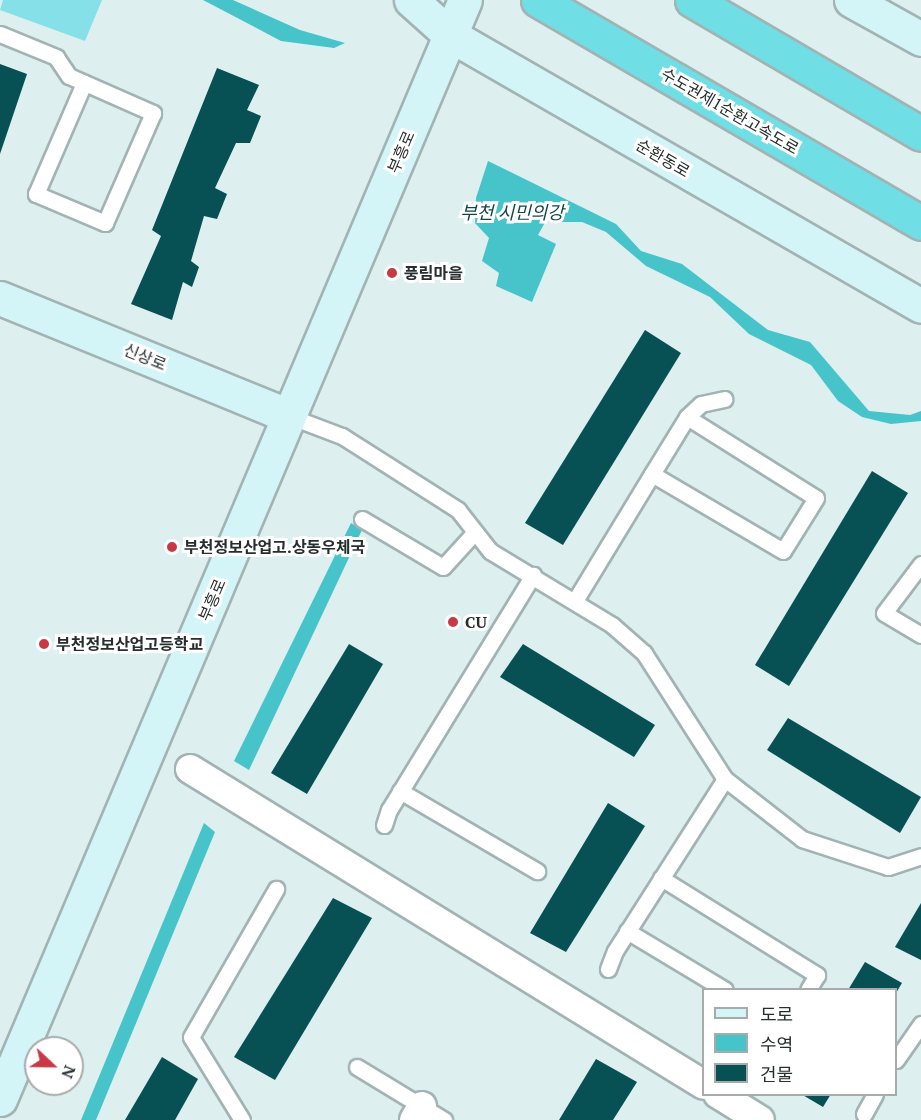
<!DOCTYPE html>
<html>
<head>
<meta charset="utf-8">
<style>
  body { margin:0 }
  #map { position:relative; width:921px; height:1120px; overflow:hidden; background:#deeff0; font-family:"PT Serif","Noto Sans KR",serif }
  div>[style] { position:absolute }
  .green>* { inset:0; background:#85e1e7 }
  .water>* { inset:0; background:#47c3ca }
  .building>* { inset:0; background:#075054 }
  .roads { filter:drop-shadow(2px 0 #a2b3b4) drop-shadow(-2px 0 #a2b3b4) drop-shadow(0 2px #a2b3b4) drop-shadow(0 -2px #a2b3b4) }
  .lane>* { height:15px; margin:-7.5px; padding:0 7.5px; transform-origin:7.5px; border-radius:7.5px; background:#fff }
  .street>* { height:28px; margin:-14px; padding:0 14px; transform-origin:14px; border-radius:14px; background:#fff }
  .secondary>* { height:33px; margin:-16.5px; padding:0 16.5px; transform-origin:16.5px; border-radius:16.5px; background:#d4f5f7 }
  .highway>* { height:33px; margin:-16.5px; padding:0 16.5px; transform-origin:16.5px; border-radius:16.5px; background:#6fdee5 }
  .dots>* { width:16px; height:16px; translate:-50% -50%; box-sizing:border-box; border:3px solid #fff; border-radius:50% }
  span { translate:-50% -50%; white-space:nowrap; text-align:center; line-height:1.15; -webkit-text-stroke:6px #fff; paint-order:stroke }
  .street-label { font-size:16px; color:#272e2e }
  .poi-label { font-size:16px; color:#272e2e; font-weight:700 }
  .left { translate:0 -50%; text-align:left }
  .water-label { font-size:18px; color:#10474a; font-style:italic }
  .legend { position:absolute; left:702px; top:988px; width:195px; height:108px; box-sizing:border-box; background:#fff; border:2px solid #a9abab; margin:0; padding:8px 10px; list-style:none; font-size:18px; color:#272e2e }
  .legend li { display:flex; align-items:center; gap:12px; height:30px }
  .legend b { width:30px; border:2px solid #a9abab }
  .north { position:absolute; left:24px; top:1036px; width:60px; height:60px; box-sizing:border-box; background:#fff; border:2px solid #a9abab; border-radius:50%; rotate:112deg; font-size:16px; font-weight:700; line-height:24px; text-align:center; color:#272e2e }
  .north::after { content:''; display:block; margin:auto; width:21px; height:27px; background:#c93945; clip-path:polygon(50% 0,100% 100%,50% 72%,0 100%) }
</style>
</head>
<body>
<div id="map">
  <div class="green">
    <i style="clip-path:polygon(3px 0,102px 0,85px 41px,0 10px)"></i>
  </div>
  <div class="water">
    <i style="clip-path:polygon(203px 0,233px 0,300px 30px,345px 43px,334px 48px,281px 41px)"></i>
    <i style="clip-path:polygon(488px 161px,616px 224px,641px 251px,682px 264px,768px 330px,810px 342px,869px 411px,910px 415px,921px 411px,921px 421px,891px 424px,862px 417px,838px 401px,811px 365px,749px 334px,710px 297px,646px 266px,606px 232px,582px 222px,559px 222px,549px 215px,538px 235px,556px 244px,532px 302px,496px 286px,499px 273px,482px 261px,489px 238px,475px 223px,476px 198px)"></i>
    <i style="clip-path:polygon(351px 523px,362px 530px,249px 770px,234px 761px)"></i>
    <i style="clip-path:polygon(204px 823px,215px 832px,96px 1120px,81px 1120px)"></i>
  </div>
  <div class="building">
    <i style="clip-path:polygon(0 64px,27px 74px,0 154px)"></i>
    <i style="clip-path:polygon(217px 68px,259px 85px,247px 110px,261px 116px,250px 143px,236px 143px,215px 188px,227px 194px,217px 219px,204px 216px,191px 261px,199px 267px,192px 287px,183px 282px,172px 320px,131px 304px,161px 236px,152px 230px)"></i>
    <i style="clip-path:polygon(645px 330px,681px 353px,563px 545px,525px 523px)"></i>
    <i style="clip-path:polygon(872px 471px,908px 493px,789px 686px,755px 665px)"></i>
    <i style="clip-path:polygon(349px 644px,383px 664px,307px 794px,271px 773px)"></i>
    <i style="clip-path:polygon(523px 644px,655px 725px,634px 757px,500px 677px)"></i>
    <i style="clip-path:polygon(788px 718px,921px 797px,900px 833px,767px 750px)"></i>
    <i style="clip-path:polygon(608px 803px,645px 826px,566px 952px,530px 933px)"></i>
    <i style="clip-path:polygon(333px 898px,372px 918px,275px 1080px,234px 1057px)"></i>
    <i style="clip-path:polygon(921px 903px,921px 960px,895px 947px)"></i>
    <i style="clip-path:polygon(865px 962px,902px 983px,896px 993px,848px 990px)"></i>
    <i style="clip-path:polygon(162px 1057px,198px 1079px,175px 1120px,125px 1120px)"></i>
    <i style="clip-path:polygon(596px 1059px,637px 1082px,613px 1120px,559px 1120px)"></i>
    <i style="clip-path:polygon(801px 1094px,831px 1094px,823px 1107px)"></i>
  </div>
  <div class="roads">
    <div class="lane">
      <i style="left:0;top:34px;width:61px;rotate:22.3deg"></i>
      <i style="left:56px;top:57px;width:23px;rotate:56deg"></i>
      <i style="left:69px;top:76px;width:92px;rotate:23.8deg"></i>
      <i style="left:153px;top:113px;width:120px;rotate:113.6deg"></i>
      <i style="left:105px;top:223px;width:75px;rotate:-157.2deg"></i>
      <i style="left:36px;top:194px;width:121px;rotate:-66.6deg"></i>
      <i style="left:289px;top:416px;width:57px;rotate:20.7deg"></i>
      <i style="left:342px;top:436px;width:138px;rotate:32.5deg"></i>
      <i style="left:458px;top:510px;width:52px;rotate:52deg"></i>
      <i style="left:490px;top:551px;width:143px;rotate:31.2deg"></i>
      <i style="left:612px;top:625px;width:43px;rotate:41.2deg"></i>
      <i style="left:644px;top:653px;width:150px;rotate:57.3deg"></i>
      <i style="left:725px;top:779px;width:98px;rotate:37.9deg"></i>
      <i style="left:802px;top:839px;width:90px;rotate:18deg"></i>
      <i style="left:888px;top:867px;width:35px;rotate:-18deg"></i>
      <i style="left:687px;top:417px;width:19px;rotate:-43deg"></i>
      <i style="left:701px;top:404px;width:24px;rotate:-12deg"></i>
      <i style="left:362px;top:519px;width:94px;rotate:30.7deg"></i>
      <i style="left:443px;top:567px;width:46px;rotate:-47.6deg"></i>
      <i style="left:921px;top:564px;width:61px;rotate:127.1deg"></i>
      <i style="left:884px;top:613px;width:43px;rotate:30.7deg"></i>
      <i style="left:576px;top:599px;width:146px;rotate:-58.7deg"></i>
      <i style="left:652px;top:474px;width:67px;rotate:-58.4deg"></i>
      <i style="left:687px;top:417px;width:152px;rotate:32.1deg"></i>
      <i style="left:816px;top:498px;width:62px;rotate:121.9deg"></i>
      <i style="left:783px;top:551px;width:152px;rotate:-149.6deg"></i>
      <i style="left:400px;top:791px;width:159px;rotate:30.3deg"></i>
      <i style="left:384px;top:825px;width:16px;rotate:-72deg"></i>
      <i style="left:389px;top:810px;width:276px;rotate:-58.5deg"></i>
      <i style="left:661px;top:878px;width:184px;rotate:31.9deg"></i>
      <i style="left:817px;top:975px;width:17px;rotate:121deg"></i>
      <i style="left:627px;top:931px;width:114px;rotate:31deg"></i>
      <i style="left:608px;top:969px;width:19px;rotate:-69deg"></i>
      <i style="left:615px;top:951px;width:204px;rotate:-57.4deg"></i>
      <i style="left:896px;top:1060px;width:44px;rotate:-55.2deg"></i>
      <i style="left:357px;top:1067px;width:102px;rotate:31.3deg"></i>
      <i style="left:864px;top:1114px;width:23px;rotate:-61deg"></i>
      <i style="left:242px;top:1120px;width:97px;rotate:-121.6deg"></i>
      <i style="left:191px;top:1037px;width:171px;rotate:-60.1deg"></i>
    </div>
    <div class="street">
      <i style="left:190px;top:769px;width:603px;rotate:31.58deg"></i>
      <i style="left:718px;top:1094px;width:49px;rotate:31.8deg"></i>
      <i style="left:414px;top:1120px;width:16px;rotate:-60deg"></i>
    </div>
    <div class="secondary">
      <i style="left:411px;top:0;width:52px;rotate:41.9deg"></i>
      <i style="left:450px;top:35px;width:543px;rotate:29.91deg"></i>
      <i style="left:851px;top:0;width:80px;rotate:29.1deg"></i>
      <i style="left:0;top:298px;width:312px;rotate:22.2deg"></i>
      <i style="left:0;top:1099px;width:1193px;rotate:-67.07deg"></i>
    </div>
    <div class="highway">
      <i style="left:538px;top:0;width:443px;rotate:30.2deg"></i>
      <i style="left:692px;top:0;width:265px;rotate:30.3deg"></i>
    </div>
  </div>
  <div class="dots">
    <i style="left:392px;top:273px;background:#c93945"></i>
    <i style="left:172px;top:547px;background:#c93945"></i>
    <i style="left:453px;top:622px;background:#c93945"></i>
    <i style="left:44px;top:644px;background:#c93945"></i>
  </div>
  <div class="street-label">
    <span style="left:730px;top:111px;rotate:30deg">수도권제1순환고속도로</span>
    <span style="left:401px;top:152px;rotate:-67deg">부흥로</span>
    <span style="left:663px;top:158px;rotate:30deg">순환동로</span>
    <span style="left:145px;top:357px;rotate:22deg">신상로</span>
    <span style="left:212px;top:600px;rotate:-67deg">부흥로</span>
  </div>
  <div class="poi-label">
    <span class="left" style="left:404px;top:273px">풍림마을</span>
    <span class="left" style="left:184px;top:547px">부천정보산업고.상동우체국</span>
    <span class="left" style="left:465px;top:622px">CU</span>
    <span class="left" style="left:56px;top:644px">부천정보산업고등학교</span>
  </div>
  <div class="water-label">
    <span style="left:512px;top:212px">부천 시민의강</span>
  </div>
  <ul class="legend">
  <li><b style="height:8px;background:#d4f5f7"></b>도로</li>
  <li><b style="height:16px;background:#47c3ca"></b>수역</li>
  <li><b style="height:16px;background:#075054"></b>건물</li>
  </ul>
  <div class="north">N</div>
</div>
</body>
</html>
